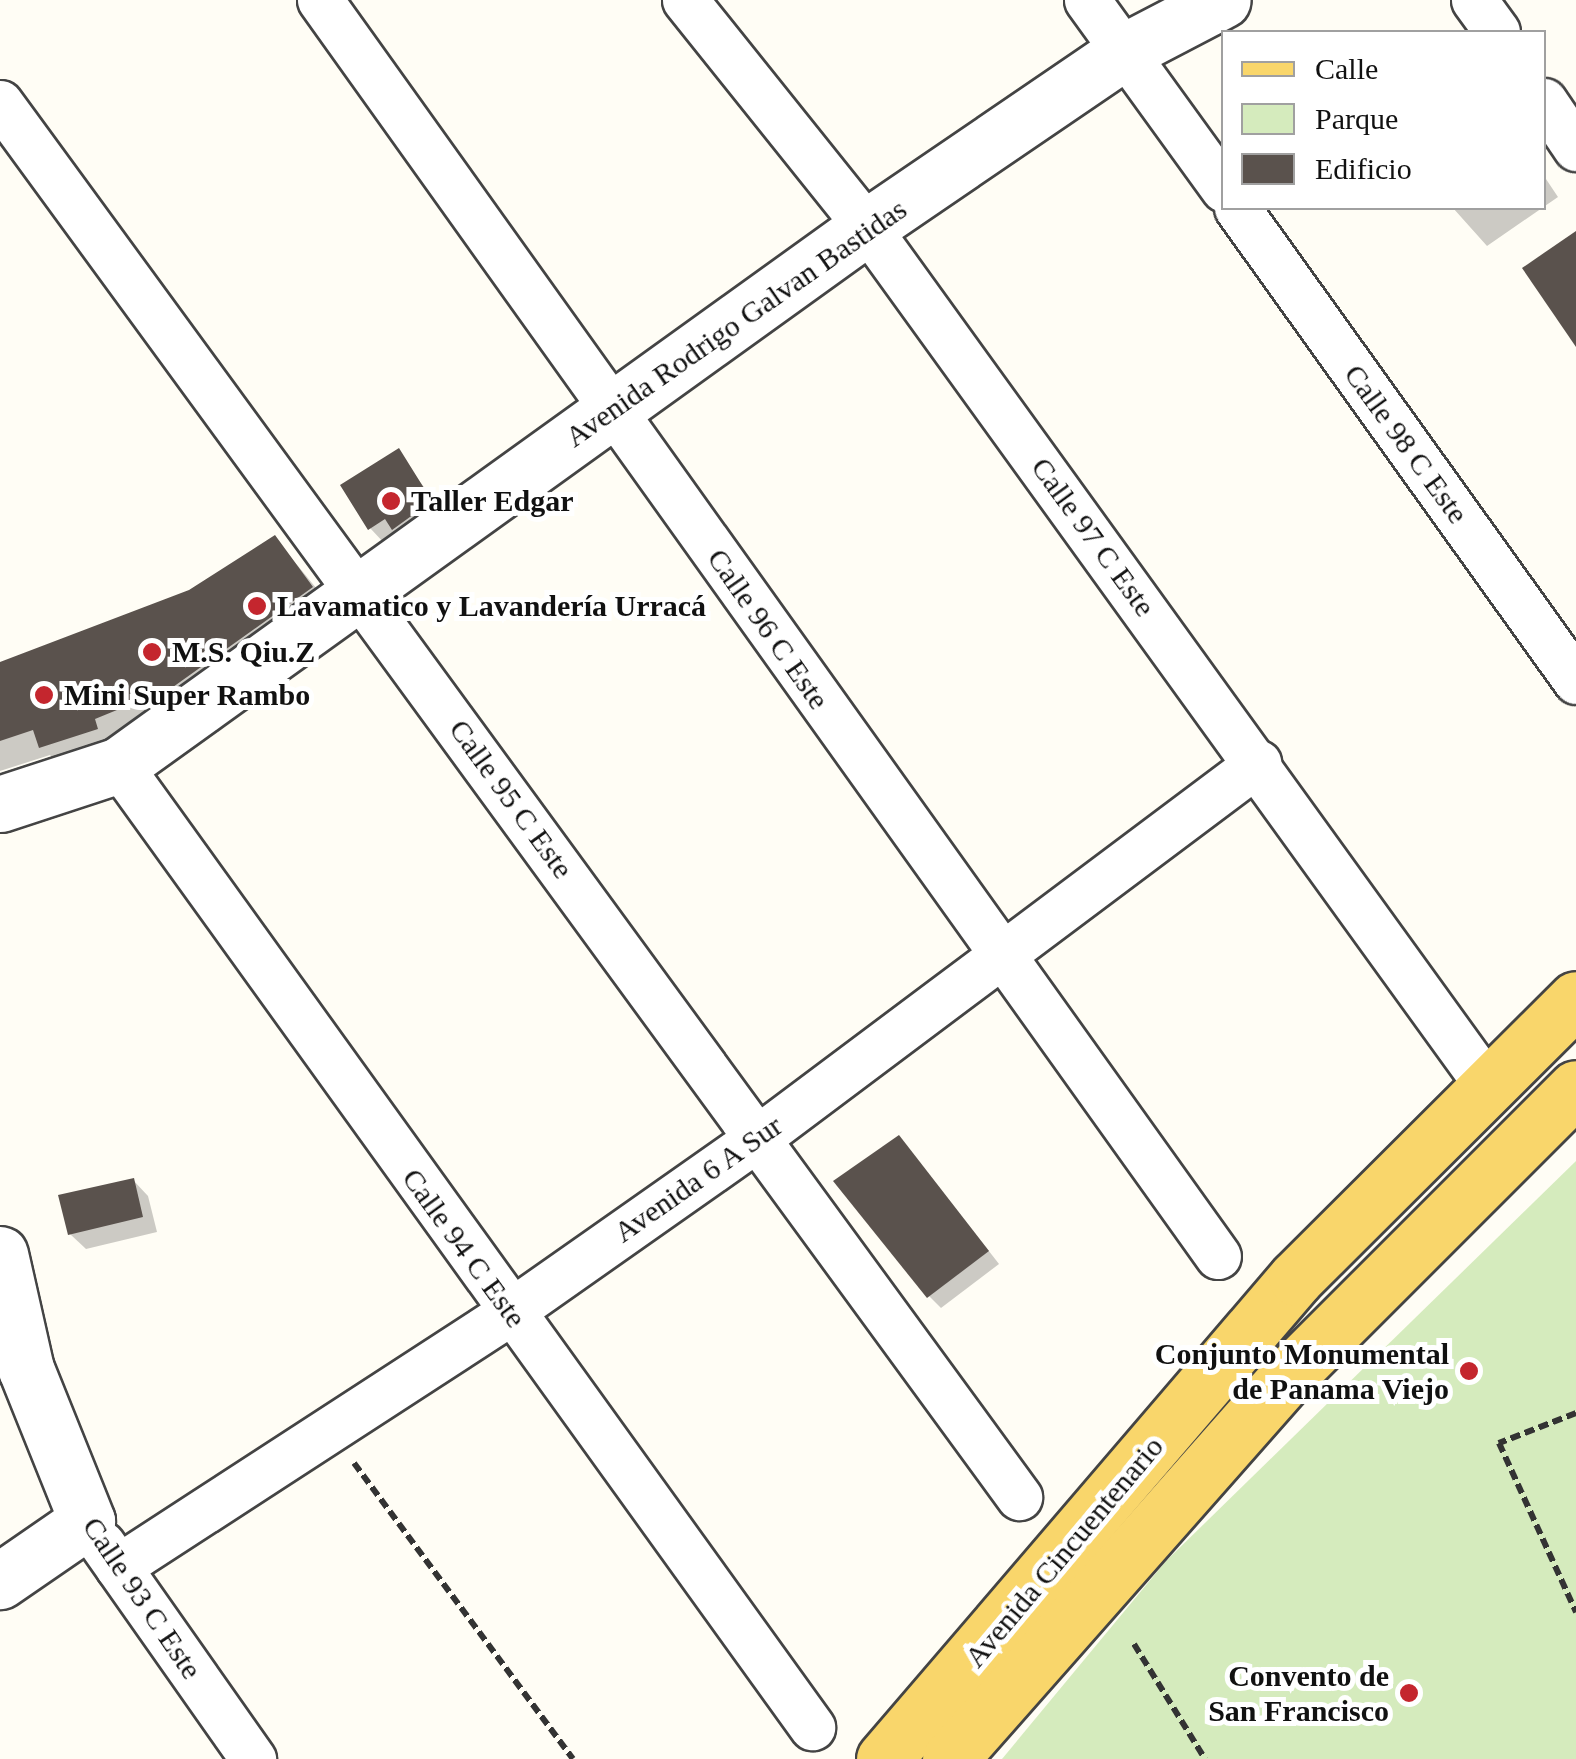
<!DOCTYPE html>
<html>
<head>
<meta charset="utf-8">
<style>
  body { margin:0 }
  #map { position:relative; width:1576px; height:1759px; overflow:hidden; background:#fffdf5; font-family:Georgia,serif }
  div>[style] { position:absolute }
  .green>* { inset:0; background:#d5ebbd }
  .shadow>* { inset:0; background:#0003 }
  .building>* { inset:0; background:#5a524d }
  .path>* { height:6px; margin-top:-3px; transform-origin:0; background:repeating-linear-gradient(90deg,#333 0 10px,transparent 0 15px) }
  .roads { filter:drop-shadow(2px 0 #444) drop-shadow(-2px 0 #444) drop-shadow(0 2px #444) drop-shadow(0 -2px #444) }
  .minor>* { height:45px; margin:-22.5px; padding:0 22.5px; transform-origin:22.5px; border-radius:22.5px; background:#fff }
  .tertiary>* { height:55px; margin:-27.5px; padding:0 27.5px; transform-origin:27.5px; border-radius:27.5px; background:#fff }
  .primary>* { height:55px; margin:-27.5px; padding:0 27.5px; transform-origin:27.5px; border-radius:27.5px; background:#f9d66b }
  .dots>* { width:28px; height:28px; translate:-50% -50%; box-sizing:border-box; border:5px solid #fff; border-radius:50% }
  span { translate:-50% -50%; white-space:nowrap; text-align:center; line-height:1.15; -webkit-text-stroke:10px #fff; paint-order:stroke }
  .street-label { font-size:30px; color:#111 }
  .poi-label { font-size:30px; color:#111; font-weight:700 }
  .left { translate:0 -50%; text-align:left }
  .right { translate:-100% -50%; text-align:right }
  .legend { position:absolute; left:1221px; top:30px; width:325px; height:180px; box-sizing:border-box; background:#fff; border:2px solid #a0a0a0; margin:0; padding:12px 18px; list-style:none; font-size:30px; color:#111 }
  .legend li { display:flex; align-items:center; gap:20px; height:50px }
  .legend b { width:50px; border:2px solid #a0a0a0 }
</style>
</head>
<body>
<div id="map">
  <div class="green">
    <i style="clip-path:polygon(1576px 1161px,1576px 1759px,1002px 1759px,1166px 1561px)"></i>
  </div>
  <div class="shadow">
    <i style="clip-path:polygon(1544px 176px,1558px 197px,1487px 246px,1453px 208px,1544px 208px)"></i>
    <i style="clip-path:polygon(398px 452px,446px 517px,385px 544px,370px 528px)"></i>
    <i style="clip-path:polygon(275px 538px,335px 611px,64px 770px,50px 755px,0 771px,0 665px,190px 592px)"></i>
    <i style="clip-path:polygon(910px 1150px,999px 1264px,941px 1308px,929px 1296px)"></i>
    <i style="clip-path:polygon(133px 1180px,148px 1196px,157px 1232px,86px 1249px,70px 1234px)"></i>
  </div>
  <div class="building">
    <i style="clip-path:polygon(1576px 231px,1576px 347px,1522px 268px)"></i>
    <i style="clip-path:polygon(399px 448px,432px 501px,392px 530px,385px 519px,368px 530px,340px 485px)"></i>
    <i style="clip-path:polygon(275px 535px,313px 587px,173px 687px,95px 719px,98px 729px,39px 748px,33px 730px,0 741px,0 662px,189px 590px)"></i>
    <i style="clip-path:polygon(899px 1135px,989px 1251px,927px 1298px,833px 1181px)"></i>
    <i style="clip-path:polygon(134px 1178px,143px 1217px,68px 1235px,58px 1195px)"></i>
  </div>
  <div class="path">
    <i style="left:1576px;top:1413px;width:83px;rotate:158.7deg"></i>
    <i style="left:1499px;top:1443px;width:186px;rotate:65.5deg"></i>
    <i style="left:354px;top:1463px;width:368px;rotate:53.5deg"></i>
    <i style="left:1134px;top:1644px;width:135px;rotate:58.3deg"></i>
  </div>
  <div class="roads">
    <div class="minor">
      <i style="left:320px;top:0;width:1544px;rotate:54.44deg"></i>
      <i style="left:685px;top:0;width:291px;rotate:51.3deg"></i>
      <i style="left:867px;top:227px;width:1059px;rotate:54.15deg"></i>
      <i style="left:1087px;top:0;width:233px;rotate:54.1deg"></i>
      <i style="left:1474px;top:0;width:39px;rotate:54deg"></i>
      <i style="left:1544px;top:101px;width:57px;rotate:55.8deg"></i>
      <i style="left:0;top:103px;width:1727px;rotate:53.83deg"></i>
      <i style="left:1237px;top:208px;width:582px;rotate:54.37deg"></i>
      <i style="left:119px;top:765px;width:1186px;rotate:54.23deg"></i>
      <i style="left:102px;top:1544px;width:263px;rotate:54.9deg"></i>
      <i style="left:118px;top:1567px;width:468px;rotate:-33deg"></i>
      <i style="left:510px;top:1312px;width:304px;rotate:-35.1deg"></i>
      <i style="left:759px;top:1137px;width:624px;rotate:-36.85deg"></i>
    </div>
    <div class="tertiary">
      <i style="left:0;top:804px;width:125px;rotate:-18.1deg"></i>
      <i style="left:119px;top:765px;width:921px;rotate:-35.73deg"></i>
      <i style="left:867px;top:227px;width:312px;rotate:-34.3deg"></i>
      <i style="left:1125px;top:51px;width:110px;rotate:-27.5deg"></i>
      <i style="left:0;top:1254px;width:118px;rotate:77.3deg"></i>
      <i style="left:26px;top:1369px;width:164px;rotate:68.1deg"></i>
      <i style="left:87px;top:1521px;width:106px;rotate:145.4deg"></i>
    </div>
    <div class="primary">
      <i style="left:884px;top:1759px;width:633px;rotate:-49.42deg"></i>
      <i style="left:1296px;top:1278px;width:395px;rotate:-44.9deg"></i>
      <i style="left:950px;top:1759px;width:511px;rotate:-48.57deg"></i>
      <i style="left:1288px;top:1376px;width:407px;rotate:-45deg"></i>
    </div>
  </div>
  <div class="dots">
    <i style="left:391px;top:501px;background:#c4262e"></i>
    <i style="left:257px;top:606px;background:#c4262e"></i>
    <i style="left:152px;top:652px;background:#c4262e"></i>
    <i style="left:44px;top:695px;background:#c4262e"></i>
    <i style="left:1469px;top:1371px;background:#c4262e"></i>
    <i style="left:1409px;top:1693px;background:#c4262e"></i>
  </div>
  <div class="street-label">
    <span style="left:736px;top:323px;rotate:-35deg">Avenida Rodrigo Galvan Bastidas</span>
    <span style="left:1406px;top:444px;rotate:54deg">Calle 98 C Este</span>
    <span style="left:1093px;top:537px;rotate:54deg">Calle 97 C Este</span>
    <span style="left:768px;top:629px;rotate:55deg">Calle 96 C Este</span>
    <span style="left:511px;top:799px;rotate:54deg">Calle 95 C Este</span>
    <span style="left:698px;top:1179px;rotate:-35deg">Avenida 6 A Sur</span>
    <span style="left:464px;top:1248px;rotate:54deg">Calle 94 C Este</span>
    <span style="left:1064px;top:1552px;rotate:-50deg">Avenida Cincuentenario</span>
    <span style="left:142px;top:1598px;rotate:56deg">Calle 93 C Este</span>
  </div>
  <div class="poi-label">
    <span class="left" style="left:411px;top:501px">Taller Edgar</span>
    <span class="left" style="left:277px;top:606px">Lavamatico y Lavandería Urracá</span>
    <span class="left" style="left:172px;top:652px">M.S. Qiu.Z</span>
    <span class="left" style="left:64px;top:695px">Mini Super Rambo</span>
    <span class="right" style="left:1449px;top:1371px">Conjunto Monumental<br>de Panama Viejo</span>
    <span class="right" style="left:1389px;top:1693px">Convento de<br>San Francisco</span>
  </div>
  <ul class="legend">
  <li><b style="height:12px;background:#f9d66b"></b>Calle</li>
  <li><b style="height:28px;background:#d5ebbd"></b>Parque</li>
  <li><b style="height:28px;background:#5a524d"></b>Edificio</li>
  </ul>
</div>
</body>
</html>
